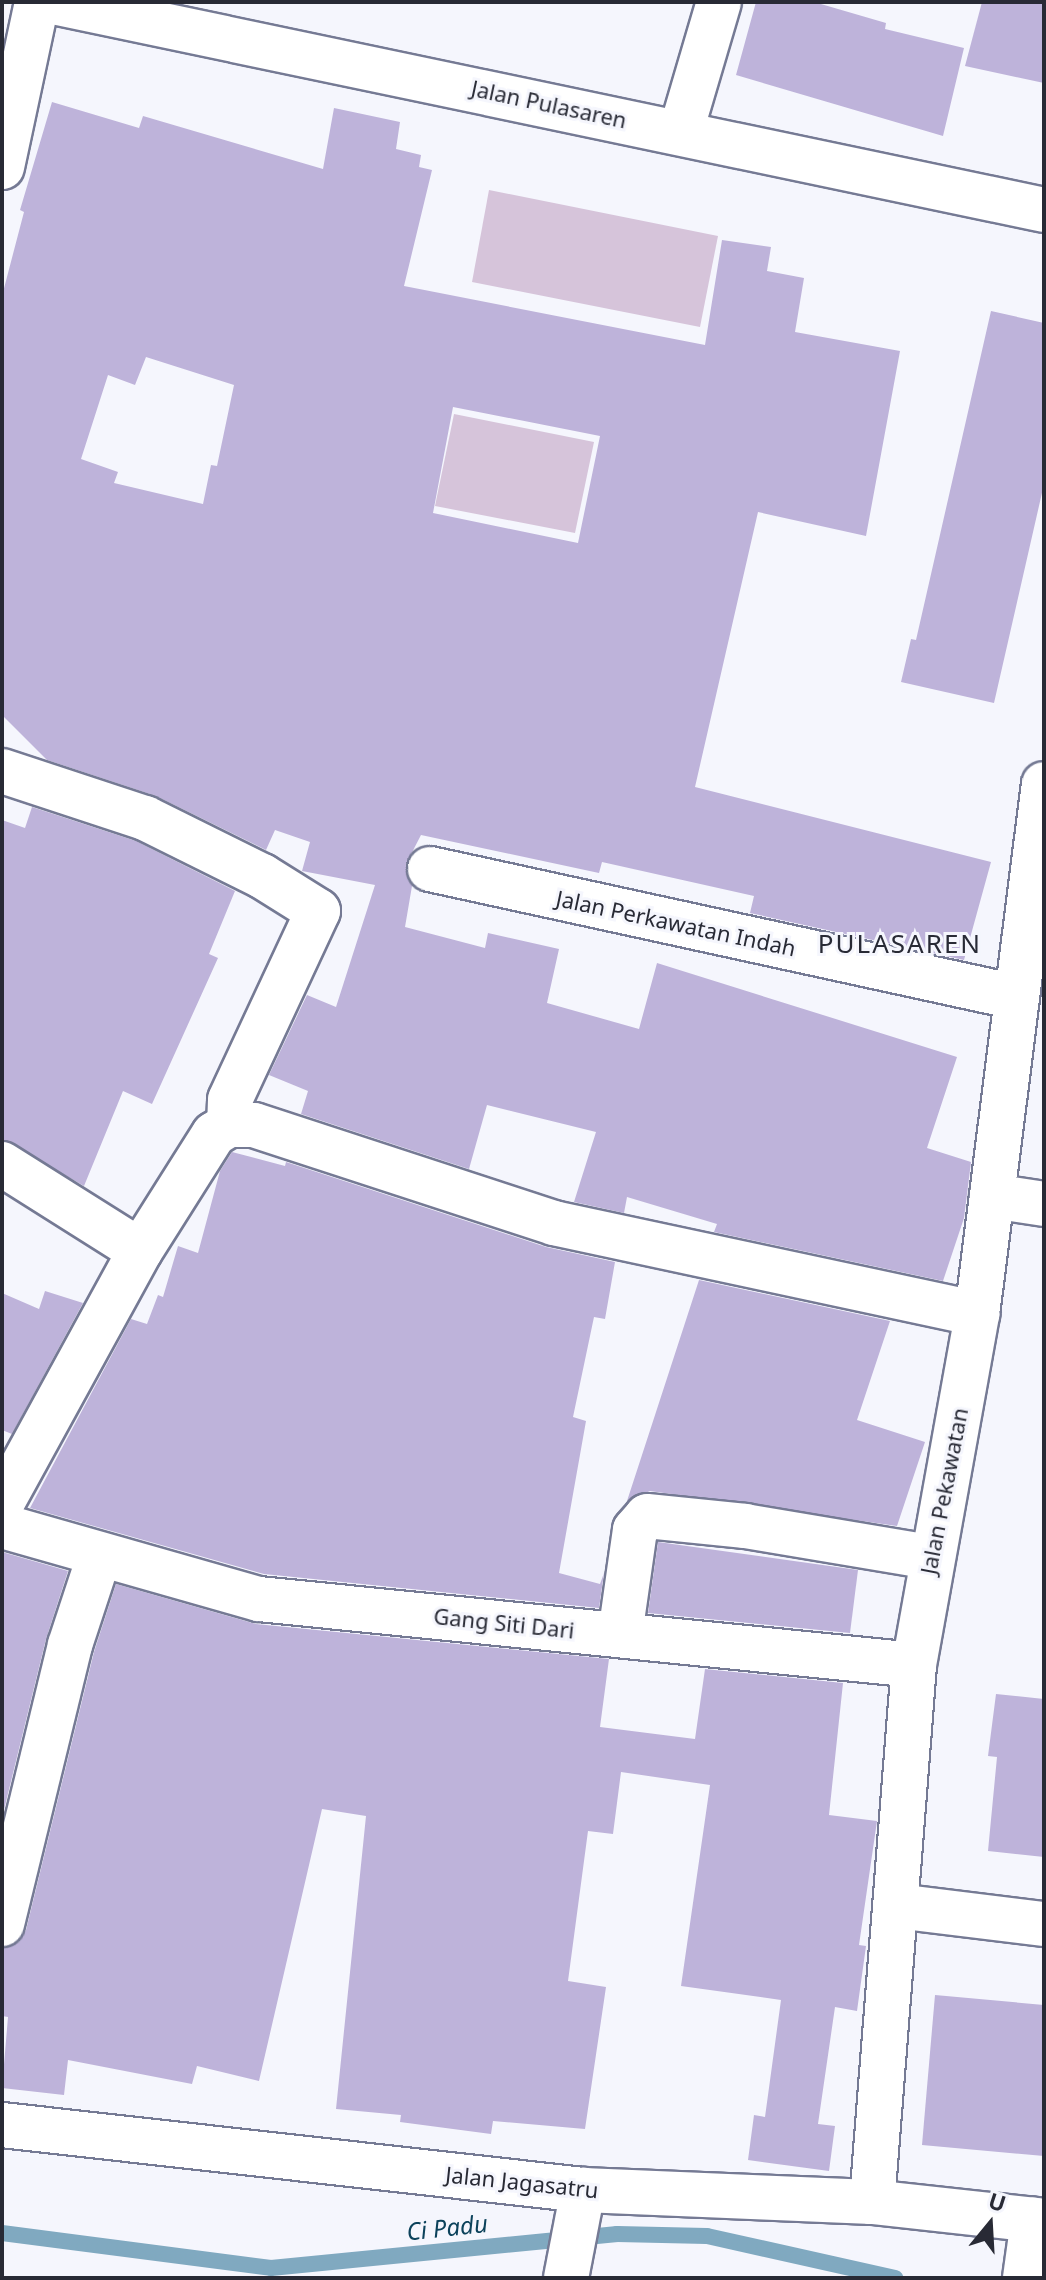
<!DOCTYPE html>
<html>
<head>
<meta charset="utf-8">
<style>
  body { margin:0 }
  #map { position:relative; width:1046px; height:2280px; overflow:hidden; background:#f5f6fd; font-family:"Noto Sans",sans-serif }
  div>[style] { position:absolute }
  .green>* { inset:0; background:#d6c4da }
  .stream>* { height:16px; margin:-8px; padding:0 8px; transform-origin:8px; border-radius:8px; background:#80a9c0 }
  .building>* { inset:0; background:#beb3da }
  .roads { filter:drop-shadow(2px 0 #757a94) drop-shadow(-2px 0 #757a94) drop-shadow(0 2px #757a94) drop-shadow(0 -2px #757a94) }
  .street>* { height:44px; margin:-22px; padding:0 22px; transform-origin:22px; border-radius:22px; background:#fff }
  .primary>* { height:44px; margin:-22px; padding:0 22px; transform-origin:22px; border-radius:22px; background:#fff }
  span { translate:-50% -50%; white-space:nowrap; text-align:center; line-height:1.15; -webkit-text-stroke:6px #f5f6fd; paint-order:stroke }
  .street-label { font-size:22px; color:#282a35 }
  .water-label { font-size:24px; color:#0c425b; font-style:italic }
  .quarter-label { font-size:26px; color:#282a35; letter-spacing:2px }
  .frame { position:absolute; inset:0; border:4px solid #282a35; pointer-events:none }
  .north { position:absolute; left:950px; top:2184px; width:80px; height:80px; -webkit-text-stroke:6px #f5f6fd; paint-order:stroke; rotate:18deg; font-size:22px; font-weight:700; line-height:32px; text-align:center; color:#282a35 }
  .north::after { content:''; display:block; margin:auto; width:28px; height:36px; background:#282a35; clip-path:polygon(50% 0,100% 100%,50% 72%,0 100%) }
</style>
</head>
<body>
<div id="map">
  <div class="green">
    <i style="clip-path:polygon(489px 190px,718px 236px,700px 327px,472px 282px)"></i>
    <i style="clip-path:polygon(454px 414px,594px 442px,575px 533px,435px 506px)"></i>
  </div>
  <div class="stream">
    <i style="left:2px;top:2233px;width:271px;rotate:7.4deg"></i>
    <i style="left:271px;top:2268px;width:348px;rotate:-5.6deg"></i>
    <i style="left:617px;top:2234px;width:90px;rotate:1.3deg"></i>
    <i style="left:707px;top:2236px;width:193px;rotate:12.6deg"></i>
  </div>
  <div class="building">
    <i style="clip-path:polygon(756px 2px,814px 2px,886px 23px,885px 29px,964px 48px,943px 136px,736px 75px)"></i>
    <i style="clip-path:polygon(982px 2px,1044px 2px,1044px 83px,965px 66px)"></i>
    <i style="clip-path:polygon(evenodd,52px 102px,139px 128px,143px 116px,323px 169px,334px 108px,400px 122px,396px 149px,421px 155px,419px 167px,432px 170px,404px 286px,705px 345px,722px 240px,771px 247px,767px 271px,804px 278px,795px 332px,900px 351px,866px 536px,758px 512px,695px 787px,991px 862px,964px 960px,750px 913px,754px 896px,602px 862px,599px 873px,421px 835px,406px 864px,412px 886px,405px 927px,485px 948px,488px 933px,559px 949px,547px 1003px,639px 1029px,657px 963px,957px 1057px,927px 1148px,971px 1162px,964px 1218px,943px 1281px,714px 1232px,717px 1224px,627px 1197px,624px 1213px,574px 1202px,596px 1132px,487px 1105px,469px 1169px,301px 1114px,308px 1091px,269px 1075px,307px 995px,336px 1007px,375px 885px,302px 871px,310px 842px,275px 830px,266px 850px,156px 796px,47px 760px,2px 715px,2px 296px,24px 212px,20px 210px,52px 102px,146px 357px,234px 385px,217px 466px,211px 465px,203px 504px,114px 483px,118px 472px,81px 459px,108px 375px,135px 385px,146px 357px,52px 102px,453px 407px,600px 436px,578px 543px,433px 513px,453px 407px)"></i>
    <i style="clip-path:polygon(991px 311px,1044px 323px,1044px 484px,994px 703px,901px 682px,911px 639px,916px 640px)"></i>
    <i style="clip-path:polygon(32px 807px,136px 841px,235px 891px,209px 954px,218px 958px,152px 1104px,123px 1091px,84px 1186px,2px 1139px,2px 820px,25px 828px)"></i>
    <i style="clip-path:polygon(232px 1152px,285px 1166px,286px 1162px,546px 1247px,615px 1262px,605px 1319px,594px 1317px,573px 1417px,586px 1421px,559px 1573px,600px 1584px,604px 1573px,599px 1608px,264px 1574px,30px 1508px,131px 1319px,147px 1324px,158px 1295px,163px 1297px,178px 1246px,198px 1253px,220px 1171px)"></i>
    <i style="clip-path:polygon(699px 1280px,890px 1321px,857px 1420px,925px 1442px,897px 1526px,650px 1491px,627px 1501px)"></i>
    <i style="clip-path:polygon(45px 1291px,83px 1303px,12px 1434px,2px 1430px,2px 1293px,39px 1309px)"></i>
    <i style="clip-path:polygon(658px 1542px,858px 1570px,850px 1633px,648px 1613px)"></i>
    <i style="clip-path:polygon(2px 1552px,68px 1571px,46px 1639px,2px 1818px)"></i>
    <i style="clip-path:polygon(116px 1584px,256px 1624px,609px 1659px,600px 1727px,695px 1739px,705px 1669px,843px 1683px,829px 1815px,877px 1821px,859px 1945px,866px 1946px,857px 2011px,835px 2007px,818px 2124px,835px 2126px,829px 2171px,748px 2160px,754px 2115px,765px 2117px,781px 2000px,681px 1986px,710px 1785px,621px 1772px,613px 1834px,588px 1831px,568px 1981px,606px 1987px,585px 2129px,493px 2121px,491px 2134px,400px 2122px,401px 2115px,336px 2109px,366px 1816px,322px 1809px,259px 2081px,197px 2066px,192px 2084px,68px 2060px,64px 2095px,2px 2088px,8px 2017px,2px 2016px,2px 1948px,19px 1942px,26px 1930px,94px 1652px)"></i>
    <i style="clip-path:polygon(996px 1694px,1044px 1699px,1044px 1857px,988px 1851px,997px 1757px,988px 1756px)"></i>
    <i style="clip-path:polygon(935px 1995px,1044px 2005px,1044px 2156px,922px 2145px)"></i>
  </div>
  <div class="roads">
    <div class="street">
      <i style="left:681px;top:131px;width:134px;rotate:-73.6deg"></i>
      <i style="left:2px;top:167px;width:169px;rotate:-78deg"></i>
      <i style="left:2px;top:771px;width:151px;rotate:18.2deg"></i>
      <i style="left:145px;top:818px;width:131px;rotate:26.4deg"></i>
      <i style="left:262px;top:876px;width:66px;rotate:32deg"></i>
      <i style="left:318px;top:911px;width:208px;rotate:115deg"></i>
      <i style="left:230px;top:1100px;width:25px;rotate:92deg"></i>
      <i style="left:430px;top:869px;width:600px;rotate:12.32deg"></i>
      <i style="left:2px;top:1164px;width:163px;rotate:32.2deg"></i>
      <i style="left:992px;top:1196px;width:53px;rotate:8.7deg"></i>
      <i style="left:2px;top:1503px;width:287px;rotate:-61.3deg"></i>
      <i style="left:140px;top:1251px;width:138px;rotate:-57.7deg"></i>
      <i style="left:214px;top:1134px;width:17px;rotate:-31deg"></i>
      <i style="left:229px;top:1125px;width:25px"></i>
      <i style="left:254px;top:1125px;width:316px;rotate:18.1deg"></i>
      <i style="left:554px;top:1223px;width:433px;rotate:12.1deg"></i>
      <i style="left:2px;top:1526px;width:267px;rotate:15.9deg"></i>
      <i style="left:259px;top:1599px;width:658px;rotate:5.75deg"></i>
      <i style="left:620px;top:1635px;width:106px;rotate:-81.9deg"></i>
      <i style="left:635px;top:1530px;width:18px;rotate:-49deg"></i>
      <i style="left:647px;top:1516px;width:99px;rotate:5.8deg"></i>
      <i style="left:745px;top:1526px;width:189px;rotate:9.5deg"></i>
      <i style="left:897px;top:1906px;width:148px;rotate:7deg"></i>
      <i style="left:2px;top:1924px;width:287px;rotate:-76.3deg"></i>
      <i style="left:70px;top:1645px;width:93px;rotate:-71.8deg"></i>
      <i style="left:2px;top:2125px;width:585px;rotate:6.38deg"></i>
      <i style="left:583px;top:2190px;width:289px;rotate:2.4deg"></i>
      <i style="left:872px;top:2202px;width:173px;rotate:6.3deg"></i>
      <i style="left:872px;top:2202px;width:539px;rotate:-85.53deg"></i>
      <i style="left:914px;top:1665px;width:357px;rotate:-79.8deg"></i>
      <i style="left:977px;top:1314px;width:534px;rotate:-82.8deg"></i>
      <i style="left:566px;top:2278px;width:90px;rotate:-79.1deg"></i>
      <i style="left:1025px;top:2278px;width:59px;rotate:-82.1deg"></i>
    </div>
    <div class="primary">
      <i style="left:53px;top:2px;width:1013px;rotate:11.85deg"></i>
    </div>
  </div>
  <div class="street-label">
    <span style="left:549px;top:104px;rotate:12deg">Jalan Pulasaren</span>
    <span style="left:676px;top:923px;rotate:12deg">Jalan Perkawatan Indah</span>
    <span style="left:944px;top:1491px;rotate:-79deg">Jalan Pekawatan</span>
    <span style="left:504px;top:1623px;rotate:6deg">Gang Siti Dari</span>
    <span style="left:522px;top:2182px;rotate:6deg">Jalan Jagasatru</span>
  </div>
  <div class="water-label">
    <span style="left:447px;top:2227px;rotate:-6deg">Ci Padu</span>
  </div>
  <div class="quarter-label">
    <span style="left:900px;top:944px">PULASAREN</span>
  </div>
  <div class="frame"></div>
  <div class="north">U</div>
</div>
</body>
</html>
